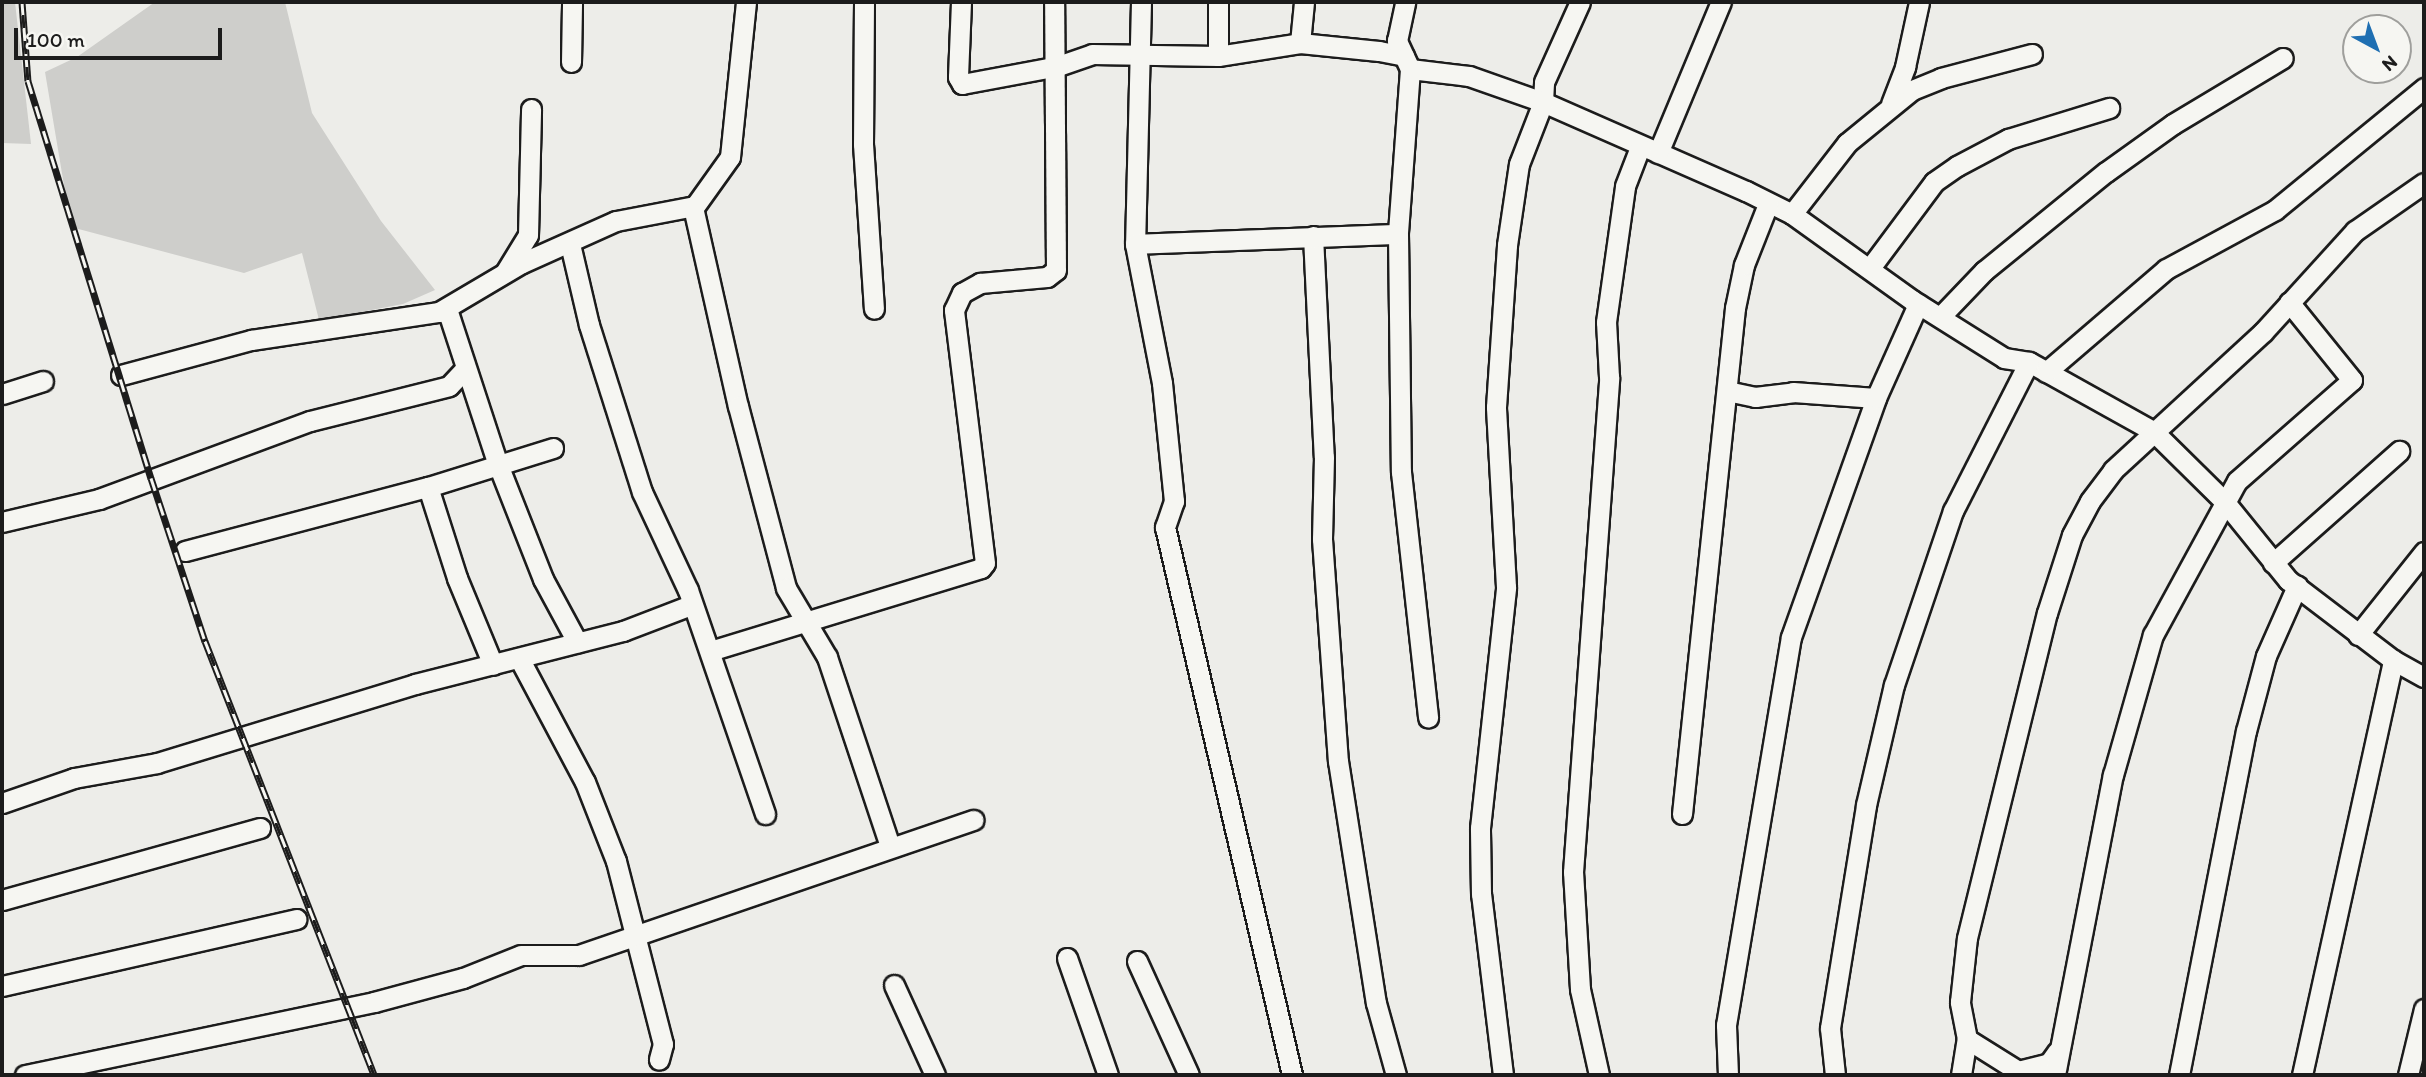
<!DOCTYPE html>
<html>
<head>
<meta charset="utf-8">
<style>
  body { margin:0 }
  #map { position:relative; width:2426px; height:1077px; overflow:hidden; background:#edede9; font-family:Itim,sans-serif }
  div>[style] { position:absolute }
  .green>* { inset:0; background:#cececb }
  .roads { filter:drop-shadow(2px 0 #1c1c1c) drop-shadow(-2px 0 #1c1c1c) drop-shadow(0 2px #1c1c1c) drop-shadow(0 -2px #1c1c1c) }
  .minor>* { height:19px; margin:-9.5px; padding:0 9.5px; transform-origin:9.5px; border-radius:9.5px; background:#f6f6f2 }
  .rail>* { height:7px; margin-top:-3.5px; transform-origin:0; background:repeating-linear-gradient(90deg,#f6f6f2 0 13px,#1c1c1c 0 26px); box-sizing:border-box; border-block:2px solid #1c1c1c }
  span { translate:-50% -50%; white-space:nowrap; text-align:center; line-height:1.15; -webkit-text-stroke:5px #f6f6f2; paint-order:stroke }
  .frame { position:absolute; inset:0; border:4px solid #1c1c1c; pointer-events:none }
  .north { position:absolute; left:2342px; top:14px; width:70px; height:70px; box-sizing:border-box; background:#f6f6f2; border:2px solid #9f9f9c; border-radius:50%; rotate:139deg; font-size:19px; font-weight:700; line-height:28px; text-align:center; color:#1c1c1c }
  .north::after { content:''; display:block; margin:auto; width:24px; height:32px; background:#1f6fb2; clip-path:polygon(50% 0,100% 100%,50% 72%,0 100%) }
  .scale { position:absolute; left:14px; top:28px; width:208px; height:32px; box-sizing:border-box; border:4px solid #1c1c1c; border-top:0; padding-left:9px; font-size:21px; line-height:24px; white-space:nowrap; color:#1c1c1c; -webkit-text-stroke:5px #f6f6f2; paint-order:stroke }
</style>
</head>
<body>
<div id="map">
  <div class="green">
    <i style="clip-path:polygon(2px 2px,15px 2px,31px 144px,2px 143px)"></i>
    <i style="clip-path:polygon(155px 2px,285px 2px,312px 113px,381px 221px,435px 290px,403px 304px,319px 320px,302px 253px,244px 273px,71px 227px,45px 72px,77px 57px)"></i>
  </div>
  <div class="roads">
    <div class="minor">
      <i style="left:864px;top:2px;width:142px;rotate:90.4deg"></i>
      <i style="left:863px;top:144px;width:165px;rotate:86.2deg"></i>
      <i style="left:961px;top:2px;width:75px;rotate:92.3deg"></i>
      <i style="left:958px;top:77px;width:8px;rotate:60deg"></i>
      <i style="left:962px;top:84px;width:98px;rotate:-10.6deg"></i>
      <i style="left:1058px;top:66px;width:36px;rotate:-19deg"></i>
      <i style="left:1092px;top:54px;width:126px;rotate:0.9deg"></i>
      <i style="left:1218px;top:56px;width:83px;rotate:-9deg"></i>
      <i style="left:1300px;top:43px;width:79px;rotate:5.8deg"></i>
      <i style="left:1379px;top:51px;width:25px;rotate:11deg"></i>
      <i style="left:1404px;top:56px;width:14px;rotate:65deg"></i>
      <i style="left:1410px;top:69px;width:59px;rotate:6.8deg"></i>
      <i style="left:1469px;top:76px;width:78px;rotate:19.4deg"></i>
      <i style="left:1543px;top:102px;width:222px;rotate:23.7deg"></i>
      <i style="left:1746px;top:191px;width:51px;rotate:26.6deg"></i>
      <i style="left:1792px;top:214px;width:148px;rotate:35.6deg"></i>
      <i style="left:1912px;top:300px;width:109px;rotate:32.2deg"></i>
      <i style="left:2004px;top:358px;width:25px;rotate:9deg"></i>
      <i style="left:2029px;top:362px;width:142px;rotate:29.1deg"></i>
      <i style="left:2153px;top:431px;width:100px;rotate:44.6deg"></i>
      <i style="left:2224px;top:501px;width:102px;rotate:51deg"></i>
      <i style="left:2288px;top:580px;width:132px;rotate:37.3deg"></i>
      <i style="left:2393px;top:660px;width:35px;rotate:29deg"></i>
      <i style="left:1141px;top:2px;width:242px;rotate:91.4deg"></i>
      <i style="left:1135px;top:244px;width:142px;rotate:79deg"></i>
      <i style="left:1162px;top:383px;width:119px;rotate:84.2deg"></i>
      <i style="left:1174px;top:501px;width:28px;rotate:109deg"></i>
      <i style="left:1165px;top:527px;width:563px;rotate:76.95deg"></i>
      <i style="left:1218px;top:2px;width:54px;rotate:90deg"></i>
      <i style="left:1300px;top:43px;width:41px;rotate:-84.4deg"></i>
      <i style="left:1404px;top:56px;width:17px;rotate:-115deg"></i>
      <i style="left:1397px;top:41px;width:40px;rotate:-78deg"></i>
      <i style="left:571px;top:62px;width:60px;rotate:-89deg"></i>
      <i style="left:1410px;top:69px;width:165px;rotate:94.2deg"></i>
      <i style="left:1398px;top:234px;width:238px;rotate:89.3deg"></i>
      <i style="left:1401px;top:472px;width:247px;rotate:83.7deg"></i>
      <i style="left:1891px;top:104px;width:40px;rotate:-69deg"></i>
      <i style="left:1905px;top:67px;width:66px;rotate:-77.8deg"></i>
      <i style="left:1658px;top:153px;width:164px;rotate:-67.4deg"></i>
      <i style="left:693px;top:207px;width:204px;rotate:77.3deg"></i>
      <i style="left:738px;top:406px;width:188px;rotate:75.2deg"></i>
      <i style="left:786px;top:588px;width:80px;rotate:59.3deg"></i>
      <i style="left:827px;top:657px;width:199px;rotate:71.6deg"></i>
      <i style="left:1792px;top:214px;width:90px;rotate:-52.2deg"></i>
      <i style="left:1847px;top:143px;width:84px;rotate:-39.2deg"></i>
      <i style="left:1912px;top:90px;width:31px;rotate:-22deg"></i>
      <i style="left:1941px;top:78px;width:94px;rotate:-14.8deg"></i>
      <i style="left:1313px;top:236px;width:221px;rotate:87.2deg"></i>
      <i style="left:1324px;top:457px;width:82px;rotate:91.4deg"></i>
      <i style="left:1322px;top:539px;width:223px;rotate:85.9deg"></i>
      <i style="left:1338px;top:761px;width:245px;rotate:81.1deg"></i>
      <i style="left:1376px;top:1003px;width:75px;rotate:74.5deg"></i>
      <i style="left:570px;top:244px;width:83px;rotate:76.8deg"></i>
      <i style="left:589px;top:325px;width:175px;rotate:72.4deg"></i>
      <i style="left:642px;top:492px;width:108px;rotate:64.9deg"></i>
      <i style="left:688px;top:590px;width:237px;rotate:71deg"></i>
      <i style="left:1135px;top:244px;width:263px;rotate:-2.2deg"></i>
      <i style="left:1870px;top:268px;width:107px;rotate:-53.3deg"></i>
      <i style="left:1934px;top:182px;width:28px;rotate:-35deg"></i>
      <i style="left:1957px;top:166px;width:58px;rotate:-27.9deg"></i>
      <i style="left:2008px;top:139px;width:106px;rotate:-17.1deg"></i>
      <i style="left:506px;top:271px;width:42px;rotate:-58.6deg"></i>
      <i style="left:528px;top:235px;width:126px;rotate:-88.6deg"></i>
      <i style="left:447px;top:309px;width:161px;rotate:71.9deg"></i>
      <i style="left:497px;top:462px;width:126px;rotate:68.5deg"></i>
      <i style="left:543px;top:579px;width:72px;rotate:61.6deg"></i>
      <i style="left:1940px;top:317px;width:64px;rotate:-46.3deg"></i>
      <i style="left:1984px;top:271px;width:157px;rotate:-39.1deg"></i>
      <i style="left:2106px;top:172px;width:82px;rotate:-35.6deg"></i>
      <i style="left:2173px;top:124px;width:128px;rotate:-31deg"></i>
      <i style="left:2046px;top:372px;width:158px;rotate:-40.6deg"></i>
      <i style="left:2166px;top:269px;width:124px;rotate:-28.4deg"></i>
      <i style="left:2275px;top:210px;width:193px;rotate:-39.3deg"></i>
      <i style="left:121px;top:375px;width:135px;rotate:-15.1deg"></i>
      <i style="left:251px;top:340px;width:190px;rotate:-8.5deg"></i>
      <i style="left:439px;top:312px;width:96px;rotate:-30.6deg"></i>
      <i style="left:522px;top:263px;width:103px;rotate:-24.1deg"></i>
      <i style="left:616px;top:221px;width:80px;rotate:-10.8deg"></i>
      <i style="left:695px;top:206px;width:60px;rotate:-54.5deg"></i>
      <i style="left:730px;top:157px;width:156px;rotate:-84.1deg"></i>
      <i style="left:1727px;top:391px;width:29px;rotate:12deg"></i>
      <i style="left:1755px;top:397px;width:38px;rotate:-7deg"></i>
      <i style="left:1793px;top:392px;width:83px;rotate:4.1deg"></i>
      <i style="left:2px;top:394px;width:43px;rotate:-17.6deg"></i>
      <i style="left:428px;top:487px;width:96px;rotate:72.3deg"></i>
      <i style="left:457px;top:578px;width:94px;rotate:67.5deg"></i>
      <i style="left:2px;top:522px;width:100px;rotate:-13.3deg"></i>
      <i style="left:99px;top:499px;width:225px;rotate:-20.3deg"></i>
      <i style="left:310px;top:421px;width:143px;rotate:-14.1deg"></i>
      <i style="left:449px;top:386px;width:22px;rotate:-47deg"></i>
      <i style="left:185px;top:551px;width:251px;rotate:-14.8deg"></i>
      <i style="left:428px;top:487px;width:131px;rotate:-17.3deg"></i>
      <i style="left:2273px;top:563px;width:169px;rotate:-41.6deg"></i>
      <i style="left:2358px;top:635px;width:106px;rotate:-51.5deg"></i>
      <i style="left:710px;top:651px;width:283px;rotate:-17deg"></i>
      <i style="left:981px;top:568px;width:6px;rotate:-51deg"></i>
      <i style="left:985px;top:563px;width:255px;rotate:-97deg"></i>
      <i style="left:954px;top:310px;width:19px;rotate:-65deg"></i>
      <i style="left:962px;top:293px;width:21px;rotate:-29deg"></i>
      <i style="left:980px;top:283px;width:67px;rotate:-5.1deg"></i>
      <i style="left:1047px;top:277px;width:11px;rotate:-38deg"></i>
      <i style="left:1056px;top:270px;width:268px;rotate:-90.4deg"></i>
      <i style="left:519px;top:658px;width:140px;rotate:62deg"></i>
      <i style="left:585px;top:782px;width:85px;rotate:68.6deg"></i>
      <i style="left:616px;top:861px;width:189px;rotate:75.6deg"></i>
      <i style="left:663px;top:1044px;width:16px;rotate:105deg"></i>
      <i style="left:2px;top:803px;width:76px;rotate:-19.1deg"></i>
      <i style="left:74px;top:778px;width:84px;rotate:-10.2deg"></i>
      <i style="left:157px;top:763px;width:270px;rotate:-17deg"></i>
      <i style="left:415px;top:684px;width:215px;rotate:-14.3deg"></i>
      <i style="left:623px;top:631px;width:73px;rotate:-20.9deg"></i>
      <i style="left:1682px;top:814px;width:509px;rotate:-84.02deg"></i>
      <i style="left:1735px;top:308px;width:44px;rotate:-78.2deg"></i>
      <i style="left:1744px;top:265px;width:66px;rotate:-68.5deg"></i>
      <i style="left:2px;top:900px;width:268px;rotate:-15.6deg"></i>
      <i style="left:1067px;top:958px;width:124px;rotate:70.7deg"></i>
      <i style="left:1137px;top:961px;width:125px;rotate:65.5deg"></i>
      <i style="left:894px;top:985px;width:99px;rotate:65.5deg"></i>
      <i style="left:2px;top:986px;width:302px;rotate:-12.8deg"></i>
      <i style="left:1967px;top:1039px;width:60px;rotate:32.1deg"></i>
      <i style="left:2018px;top:1071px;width:32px;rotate:-14deg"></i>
      <i style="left:2049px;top:1063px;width:14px;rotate:-54deg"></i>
      <i style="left:25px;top:1075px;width:357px;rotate:-11.8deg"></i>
      <i style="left:374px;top:1002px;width:92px;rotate:-15.1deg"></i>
      <i style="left:463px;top:978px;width:62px;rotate:-21.6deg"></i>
      <i style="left:521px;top:955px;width:58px"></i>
      <i style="left:579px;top:955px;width:417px;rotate:-18.9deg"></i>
      <i style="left:1503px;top:1075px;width:182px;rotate:-96.9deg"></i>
      <i style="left:1481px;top:894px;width:66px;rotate:-90.9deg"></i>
      <i style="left:1480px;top:828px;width:242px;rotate:-83.8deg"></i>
      <i style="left:1506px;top:587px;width:180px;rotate:-93.2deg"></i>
      <i style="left:1496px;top:407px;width:162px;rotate:-86.1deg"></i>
      <i style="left:1507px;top:245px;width:82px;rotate:-81.6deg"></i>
      <i style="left:1519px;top:164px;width:66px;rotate:-68.8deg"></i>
      <i style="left:1543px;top:102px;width:20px;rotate:-87deg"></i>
      <i style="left:1544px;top:82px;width:88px;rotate:-65.8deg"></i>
      <i style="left:1599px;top:1075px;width:88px;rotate:-102.5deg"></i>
      <i style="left:1580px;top:989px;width:117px;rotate:-93.4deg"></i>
      <i style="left:1573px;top:872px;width:496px;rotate:-85.8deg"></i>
      <i style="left:1609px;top:377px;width:55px;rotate:-93.1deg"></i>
      <i style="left:1606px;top:322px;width:137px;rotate:-82deg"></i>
      <i style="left:1625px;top:186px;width:42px;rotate:-69deg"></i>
      <i style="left:1728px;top:1075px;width:50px;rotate:-92.3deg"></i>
      <i style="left:1726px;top:1025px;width:393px;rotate:-80.5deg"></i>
      <i style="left:1791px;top:637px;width:254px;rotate:-70.4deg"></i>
      <i style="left:1876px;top:398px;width:103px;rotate:-65.9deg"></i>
      <i style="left:1835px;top:1075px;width:47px;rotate:-96.1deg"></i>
      <i style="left:1830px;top:1028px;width:226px;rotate:-80.8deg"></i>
      <i style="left:1866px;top:805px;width:123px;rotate:-76.9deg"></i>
      <i style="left:1894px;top:685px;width:184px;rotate:-71.3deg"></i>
      <i style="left:1953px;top:511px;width:167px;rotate:-63deg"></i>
      <i style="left:1961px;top:1075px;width:36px;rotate:-81deg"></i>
      <i style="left:1967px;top:1039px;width:38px;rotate:-101deg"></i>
      <i style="left:1960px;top:1002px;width:64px;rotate:-83.8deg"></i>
      <i style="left:1967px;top:938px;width:335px;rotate:-76.2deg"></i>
      <i style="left:2047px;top:613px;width:82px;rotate:-72.2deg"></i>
      <i style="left:2072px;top:535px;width:38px;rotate:-62deg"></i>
      <i style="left:2090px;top:501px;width:39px;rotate:-53deg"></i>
      <i style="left:2113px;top:470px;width:204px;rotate:-42.6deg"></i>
      <i style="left:2263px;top:332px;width:137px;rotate:-47.7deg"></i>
      <i style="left:2355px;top:231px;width:84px;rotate:-34.8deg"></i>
      <i style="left:2055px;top:1075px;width:306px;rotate:-79.1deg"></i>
      <i style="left:2113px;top:775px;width:146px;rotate:-74.1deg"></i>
      <i style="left:2153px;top:635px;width:175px;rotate:-61.4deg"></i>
      <i style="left:2237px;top:481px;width:153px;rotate:-41.3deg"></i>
      <i style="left:2352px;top:380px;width:100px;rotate:-128.9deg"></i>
      <i style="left:2179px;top:1075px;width:350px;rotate:-79deg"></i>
      <i style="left:2246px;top:731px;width:78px;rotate:-75.1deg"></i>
      <i style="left:2266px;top:656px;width:77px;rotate:-66.1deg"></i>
      <i style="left:2302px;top:1075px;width:425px;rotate:-77.6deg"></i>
      <i style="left:2408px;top:1075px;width:68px;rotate:-76.4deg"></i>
    </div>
  </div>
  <div class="rail">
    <i style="left:22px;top:2px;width:79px;rotate:85.7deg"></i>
    <i style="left:28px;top:81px;width:416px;rotate:72.8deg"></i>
    <i style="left:151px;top:478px;width:172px;rotate:71.7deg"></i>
    <i style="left:205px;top:641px;width:466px;rotate:68.7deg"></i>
  </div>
  <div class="frame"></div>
  <div class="north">N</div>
  <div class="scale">100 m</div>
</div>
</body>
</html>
